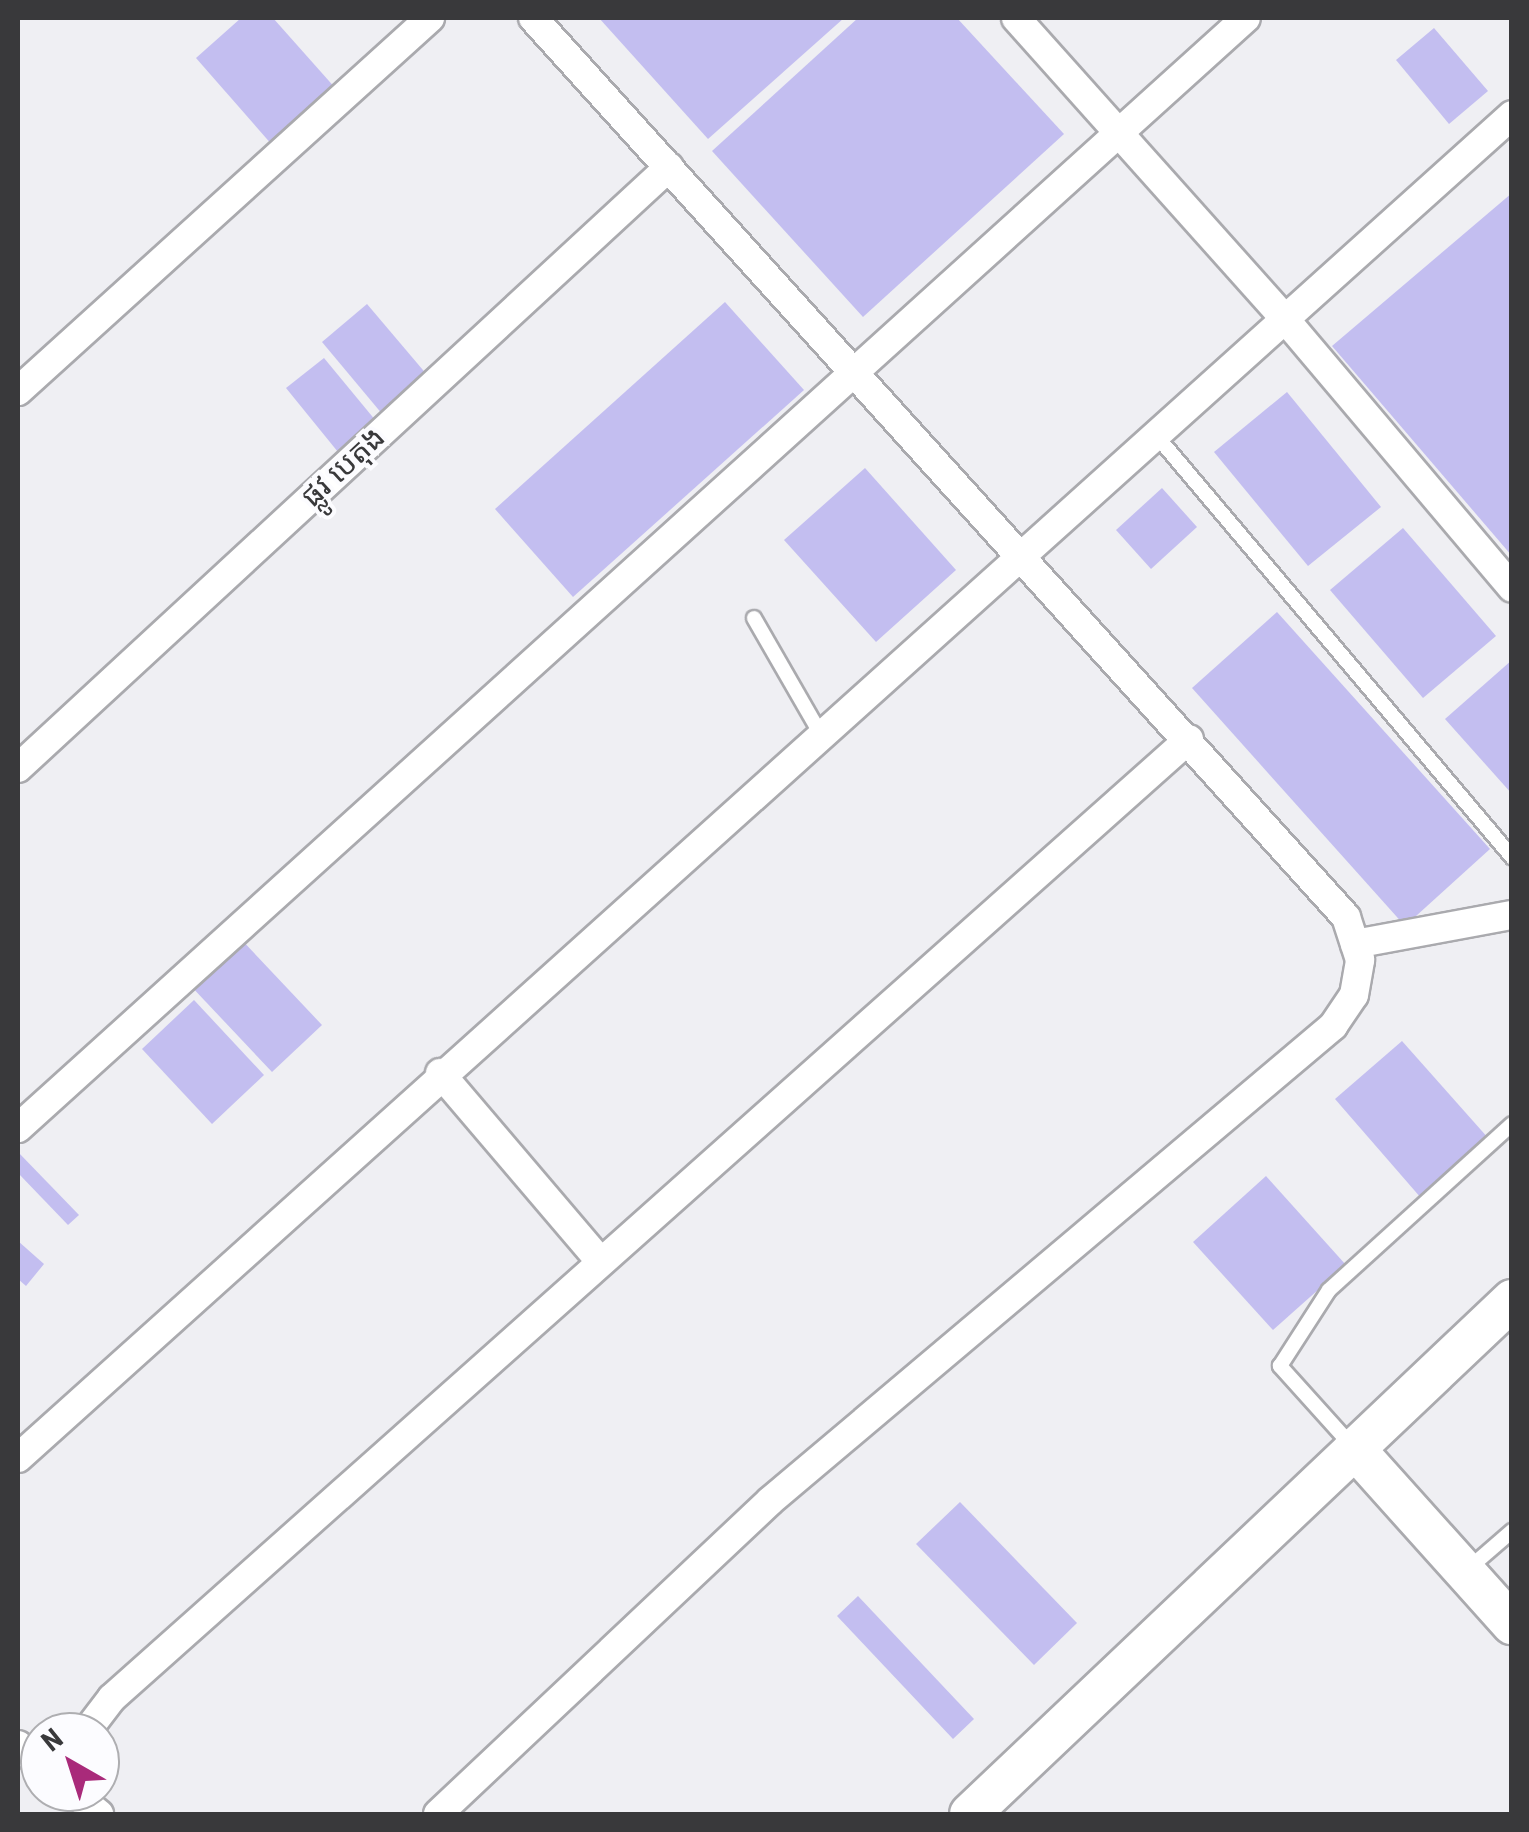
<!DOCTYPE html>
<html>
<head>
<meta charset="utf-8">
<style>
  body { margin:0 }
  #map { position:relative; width:1529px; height:1832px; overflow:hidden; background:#efeff3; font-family:"Roboto Condensed","Noto Sans Khmer",sans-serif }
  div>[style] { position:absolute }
  .building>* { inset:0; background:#c3bef0 }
  .roads { filter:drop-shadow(2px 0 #aaaaae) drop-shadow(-2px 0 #aaaaae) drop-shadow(0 2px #aaaaae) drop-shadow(0 -2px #aaaaae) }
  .lane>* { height:14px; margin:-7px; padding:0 7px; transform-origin:7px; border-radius:7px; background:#fff }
  .street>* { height:28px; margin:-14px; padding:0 14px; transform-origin:14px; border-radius:14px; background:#fff }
  .secondary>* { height:40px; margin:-20px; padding:0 20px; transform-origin:20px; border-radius:20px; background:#fff }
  span { translate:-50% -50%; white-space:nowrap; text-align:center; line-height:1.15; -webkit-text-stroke:8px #fcfcff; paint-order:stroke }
  .street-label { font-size:30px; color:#39393b }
  .frame { position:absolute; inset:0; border:20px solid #39393b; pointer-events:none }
  .north { position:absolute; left:20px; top:1712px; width:100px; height:100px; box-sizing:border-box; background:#fcfcff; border:2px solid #aeaeb1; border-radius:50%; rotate:321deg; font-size:28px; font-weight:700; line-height:40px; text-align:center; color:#39393b }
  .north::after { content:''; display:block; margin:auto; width:35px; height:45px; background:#a92a7a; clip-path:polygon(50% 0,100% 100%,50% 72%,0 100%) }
</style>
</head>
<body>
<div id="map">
  <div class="building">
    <i style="clip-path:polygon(241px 18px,273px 18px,337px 90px,273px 146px,196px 58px)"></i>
    <i style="clip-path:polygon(599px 18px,844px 18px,708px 139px)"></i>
    <i style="clip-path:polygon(858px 18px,957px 18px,1064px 134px,863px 317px,712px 151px)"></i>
    <i style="clip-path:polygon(1434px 28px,1488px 91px,1449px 124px,1396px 60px)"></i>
    <i style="clip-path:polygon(1512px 193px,1512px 556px,1332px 346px)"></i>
    <i style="clip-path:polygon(725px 302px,804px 390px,573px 597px,495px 509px)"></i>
    <i style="clip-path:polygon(367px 304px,428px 376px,383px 415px,322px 342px)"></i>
    <i style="clip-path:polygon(324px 358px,376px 421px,338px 452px,286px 388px)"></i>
    <i style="clip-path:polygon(1287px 392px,1381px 507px,1308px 566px,1214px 452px)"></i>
    <i style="clip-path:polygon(865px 468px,956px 570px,876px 642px,784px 540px)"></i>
    <i style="clip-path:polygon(1162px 488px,1197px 527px,1151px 569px,1116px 530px)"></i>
    <i style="clip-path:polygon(1403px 528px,1496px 636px,1423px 698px,1330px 590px)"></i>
    <i style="clip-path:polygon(1277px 612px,1490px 849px,1405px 926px,1192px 688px)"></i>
    <i style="clip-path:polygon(1512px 660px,1512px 794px,1445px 719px)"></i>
    <i style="clip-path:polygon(239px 937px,322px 1025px,272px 1072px,189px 984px)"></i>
    <i style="clip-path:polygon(194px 1000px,264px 1075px,212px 1124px,142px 1049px)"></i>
    <i style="clip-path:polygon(1402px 1041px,1489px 1139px,1421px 1198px,1335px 1099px)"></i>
    <i style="clip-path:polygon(18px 1152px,79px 1215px,68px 1225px,18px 1173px)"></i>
    <i style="clip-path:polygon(1266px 1176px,1346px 1265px,1273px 1330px,1193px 1242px)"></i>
    <i style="clip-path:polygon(18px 1241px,44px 1264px,26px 1286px,18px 1279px)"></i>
    <i style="clip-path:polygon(960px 1502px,1077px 1623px,1034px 1665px,916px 1544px)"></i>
    <i style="clip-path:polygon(858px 1596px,974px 1719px,953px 1739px,837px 1616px)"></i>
  </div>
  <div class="roads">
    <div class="lane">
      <i style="left:1155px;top:434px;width:554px;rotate:49.84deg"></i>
      <i style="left:754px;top:618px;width:133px;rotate:60.1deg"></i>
      <i style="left:1352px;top:1446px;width:108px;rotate:-132deg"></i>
      <i style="left:1280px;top:1366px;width:90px;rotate:-57.2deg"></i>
      <i style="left:1329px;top:1290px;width:247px;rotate:-42.2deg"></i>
      <i style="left:1467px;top:1570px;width:60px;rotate:-40.9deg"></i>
    </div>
    <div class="street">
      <i style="left:1016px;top:18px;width:402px;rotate:48.2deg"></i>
      <i style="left:1284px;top:318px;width:353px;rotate:49.8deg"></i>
      <i style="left:18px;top:391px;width:556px;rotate:-42.16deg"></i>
      <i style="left:18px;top:768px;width:886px;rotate:-42.71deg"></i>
      <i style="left:1355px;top:944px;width:160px;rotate:-10.5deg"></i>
      <i style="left:440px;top:1073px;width:248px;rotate:49.6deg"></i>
      <i style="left:18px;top:1128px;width:1655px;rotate:-42.11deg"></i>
      <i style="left:18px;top:1458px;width:2009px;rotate:-41.95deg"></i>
      <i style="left:86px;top:1732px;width:43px;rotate:-52.6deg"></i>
      <i style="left:112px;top:1698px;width:1442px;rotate:-41.68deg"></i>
      <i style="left:18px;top:1745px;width:30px;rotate:42deg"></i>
      <i style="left:72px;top:1792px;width:35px;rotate:39deg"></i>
      <i style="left:438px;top:1814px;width:456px;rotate:-43.3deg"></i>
      <i style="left:770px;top:1501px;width:737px;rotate:-40.15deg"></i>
      <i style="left:1333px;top:1026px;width:37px;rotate:-56deg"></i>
      <i style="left:1354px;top:995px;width:36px;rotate:-80deg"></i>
      <i style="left:1360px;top:960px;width:45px;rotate:-108deg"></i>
      <i style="left:1346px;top:917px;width:1212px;rotate:-132.12deg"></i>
    </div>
    <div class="secondary">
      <i style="left:1354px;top:1448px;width:237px;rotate:48.1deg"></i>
      <i style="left:970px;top:1814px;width:747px;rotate:-43.48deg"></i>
    </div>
  </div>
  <div class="street-label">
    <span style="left:343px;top:467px;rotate:-43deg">ផ្លូវ បេតុង</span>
  </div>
  <div class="frame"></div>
  <div class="north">N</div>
</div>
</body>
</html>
